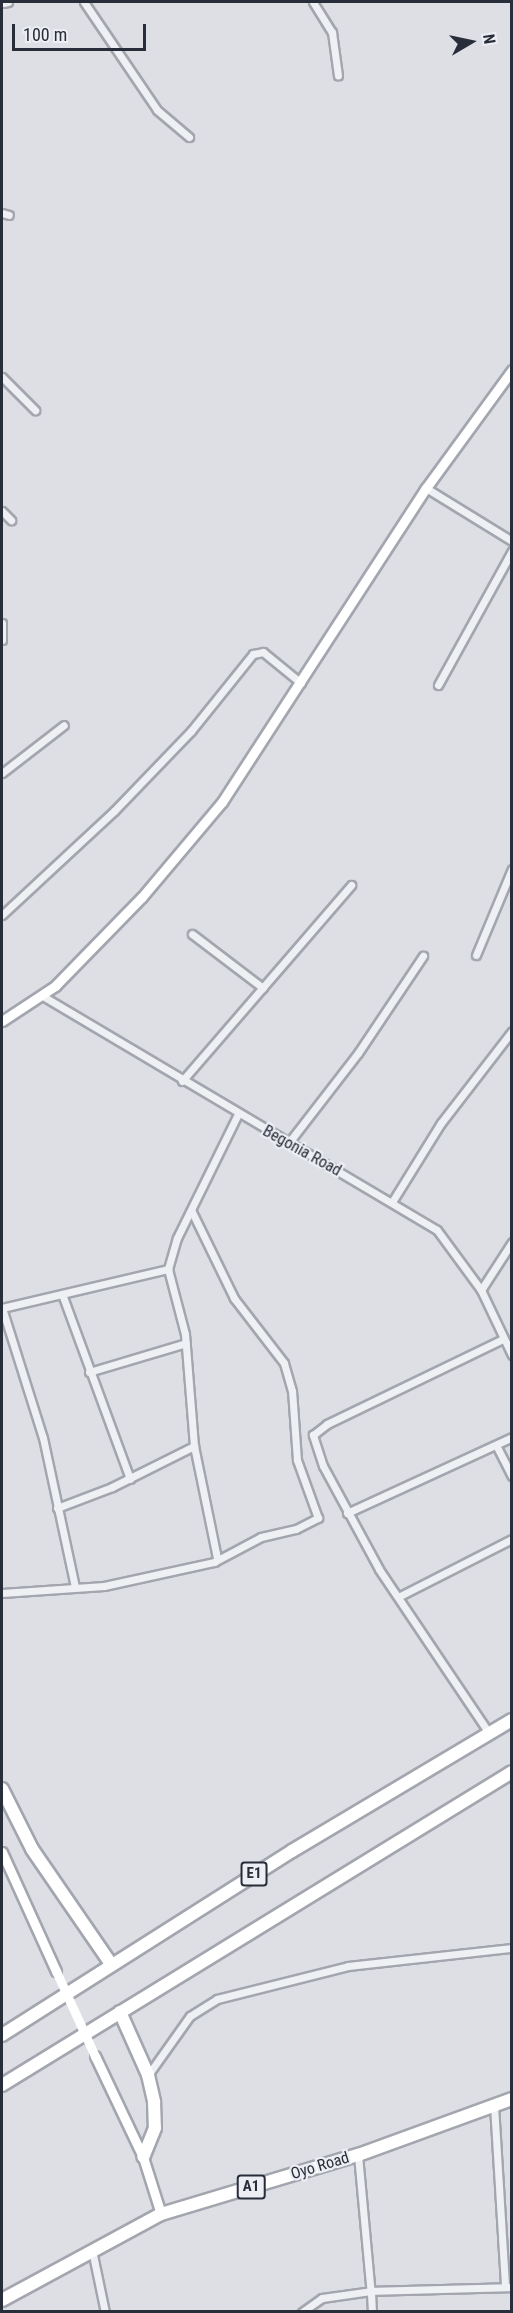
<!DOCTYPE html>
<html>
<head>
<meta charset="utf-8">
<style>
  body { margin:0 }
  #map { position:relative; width:513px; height:2313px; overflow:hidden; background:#dddfe5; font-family:"Roboto Condensed",sans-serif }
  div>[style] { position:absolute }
  .roads { filter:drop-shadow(2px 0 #a3a6ae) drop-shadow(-2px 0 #a3a6ae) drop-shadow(0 2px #a3a6ae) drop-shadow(0 -2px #a3a6ae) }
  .street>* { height:7px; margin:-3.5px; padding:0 3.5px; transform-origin:3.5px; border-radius:3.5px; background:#eff0f4 }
  .secondary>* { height:9px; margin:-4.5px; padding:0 4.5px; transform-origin:4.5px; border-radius:4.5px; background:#fff }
  .highway>* { height:12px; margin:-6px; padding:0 6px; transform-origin:6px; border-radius:6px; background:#fff }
  .secondary-bridge>* { height:9px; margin:-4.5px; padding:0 4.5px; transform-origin:4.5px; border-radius:4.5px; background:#fff }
  span { translate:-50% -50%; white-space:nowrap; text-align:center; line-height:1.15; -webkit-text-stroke:4.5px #eceef3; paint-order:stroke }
  .shield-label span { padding:2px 4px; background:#eceef3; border:2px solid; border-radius:4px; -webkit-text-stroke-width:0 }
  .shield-label { font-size:15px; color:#282d3a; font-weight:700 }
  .street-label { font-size:16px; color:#282d3a }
  .frame { position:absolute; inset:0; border:3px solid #282d3a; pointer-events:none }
  .north { position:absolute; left:441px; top:12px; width:60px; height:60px; -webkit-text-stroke:4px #eceef3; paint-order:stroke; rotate:81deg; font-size:16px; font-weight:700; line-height:24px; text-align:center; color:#282d3a }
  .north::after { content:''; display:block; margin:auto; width:21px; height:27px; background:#282d3a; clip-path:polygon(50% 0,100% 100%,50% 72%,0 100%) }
  .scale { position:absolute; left:12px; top:24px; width:134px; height:27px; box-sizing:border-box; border:3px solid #282d3a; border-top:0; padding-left:8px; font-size:18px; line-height:21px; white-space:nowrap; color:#282d3a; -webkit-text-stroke:4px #eceef3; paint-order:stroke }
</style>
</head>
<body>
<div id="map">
  <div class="roads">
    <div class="street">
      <i style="left:84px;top:2px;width:130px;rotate:55.9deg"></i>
      <i style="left:157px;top:110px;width:42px;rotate:40.2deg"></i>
      <i style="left:313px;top:2px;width:36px;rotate:58deg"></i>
      <i style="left:332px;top:32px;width:44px;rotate:82.2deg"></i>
      <i style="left:3px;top:3px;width:5px;rotate:-11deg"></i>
      <i style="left:2px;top:213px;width:7px;rotate:16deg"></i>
      <i style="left:2px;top:377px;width:47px;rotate:45deg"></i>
      <i style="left:426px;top:488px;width:101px;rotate:31.6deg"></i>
      <i style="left:2px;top:511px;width:13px;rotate:45deg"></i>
      <i style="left:2px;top:623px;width:17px;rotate:90deg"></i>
      <i style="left:438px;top:685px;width:153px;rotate:-61.1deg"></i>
      <i style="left:2px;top:773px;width:78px;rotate:-37.7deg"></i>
      <i style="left:2px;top:915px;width:153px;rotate:-42.9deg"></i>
      <i style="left:114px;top:811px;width:111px;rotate:-46.1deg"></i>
      <i style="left:191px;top:731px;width:99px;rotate:-51.2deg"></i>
      <i style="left:253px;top:654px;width:10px;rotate:-11deg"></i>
      <i style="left:263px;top:652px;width:49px;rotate:39.2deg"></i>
      <i style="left:192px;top:934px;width:89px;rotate:37.3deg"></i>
      <i style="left:476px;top:955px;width:93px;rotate:-67.3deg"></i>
      <i style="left:41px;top:995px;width:460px;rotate:30.7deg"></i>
      <i style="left:437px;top:1230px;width:74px;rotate:53.7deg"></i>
      <i style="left:481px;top:1290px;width:72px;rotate:64.5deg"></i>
      <i style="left:182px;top:1081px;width:259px;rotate:-49.2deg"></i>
      <i style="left:290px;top:1141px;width:111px;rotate:-52.3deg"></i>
      <i style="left:358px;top:1053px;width:117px;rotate:-56.2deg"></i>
      <i style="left:392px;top:1202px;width:93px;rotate:-58.2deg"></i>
      <i style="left:441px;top:1123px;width:116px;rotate:-52.3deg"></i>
      <i style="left:481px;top:1290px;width:57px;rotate:-57.1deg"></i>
      <i style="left:62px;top:1294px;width:197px;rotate:69.8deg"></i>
      <i style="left:89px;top:1372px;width:101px;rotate:-16.6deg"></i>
      <i style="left:496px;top:1445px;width:35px;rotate:63deg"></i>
      <i style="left:57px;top:1508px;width:59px;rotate:-20.9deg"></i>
      <i style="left:112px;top:1487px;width:92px;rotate:-26.6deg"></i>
      <i style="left:347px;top:1513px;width:182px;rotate:-24.7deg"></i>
      <i style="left:217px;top:1558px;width:114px;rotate:-101.6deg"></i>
      <i style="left:194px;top:1446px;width:112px;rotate:-94.6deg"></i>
      <i style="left:185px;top:1334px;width:67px;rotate:-104.7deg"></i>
      <i style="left:168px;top:1269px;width:32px;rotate:-74deg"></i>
      <i style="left:177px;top:1238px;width:138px;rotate:-63.8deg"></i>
      <i style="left:75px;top:1587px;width:152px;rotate:-102.1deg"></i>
      <i style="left:43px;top:1438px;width:136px;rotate:-107.5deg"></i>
      <i style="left:2px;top:1308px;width:171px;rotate:-13.2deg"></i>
      <i style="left:2px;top:1593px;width:102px;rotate:-3.9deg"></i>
      <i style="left:104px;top:1586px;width:113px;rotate:-12.3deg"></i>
      <i style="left:214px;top:1562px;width:53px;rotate:-28deg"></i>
      <i style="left:261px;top:1537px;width:36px;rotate:-13deg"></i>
      <i style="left:296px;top:1529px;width:25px;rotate:-27deg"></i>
      <i style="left:318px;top:1518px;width:62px;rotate:-109.9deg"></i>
      <i style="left:297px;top:1460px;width:69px;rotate:-94.1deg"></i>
      <i style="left:292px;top:1391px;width:29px;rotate:-106deg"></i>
      <i style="left:284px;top:1363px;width:82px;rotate:-127.6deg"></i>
      <i style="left:234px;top:1298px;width:96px;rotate:-116deg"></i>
      <i style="left:398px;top:1597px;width:128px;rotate:-27deg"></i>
      <i style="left:489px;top:1733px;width:197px;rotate:-123.9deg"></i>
      <i style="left:379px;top:1569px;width:117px;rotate:-118.5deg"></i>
      <i style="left:323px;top:1466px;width:33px;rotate:-108deg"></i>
      <i style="left:313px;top:1435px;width:18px;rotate:-38deg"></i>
      <i style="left:327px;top:1424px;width:195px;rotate:-25.8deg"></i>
      <i style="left:148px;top:2075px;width:72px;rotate:-54.6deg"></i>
      <i style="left:190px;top:2016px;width:32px;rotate:-32deg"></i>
      <i style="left:217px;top:1999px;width:135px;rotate:-14.1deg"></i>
      <i style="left:348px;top:1966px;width:165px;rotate:-6.3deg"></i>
      <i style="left:494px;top:2105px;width:182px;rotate:86.5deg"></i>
      <i style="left:358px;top:2155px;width:140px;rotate:84.7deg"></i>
      <i style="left:92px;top:2250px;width:63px;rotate:78.2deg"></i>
      <i style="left:302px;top:2312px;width:24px;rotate:-35deg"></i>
      <i style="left:322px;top:2298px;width:49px;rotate:-8.1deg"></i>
      <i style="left:372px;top:2312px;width:21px;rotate:-93deg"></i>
      <i style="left:371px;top:2291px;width:141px;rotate:-1.6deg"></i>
    </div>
    <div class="secondary">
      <i style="left:2px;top:1021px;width:64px;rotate:-33.4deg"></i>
      <i style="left:55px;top:986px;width:124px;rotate:-45.7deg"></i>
      <i style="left:142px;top:897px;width:124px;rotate:-49.9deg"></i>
      <i style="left:222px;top:802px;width:374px;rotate:-57deg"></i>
      <i style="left:426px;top:488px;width:146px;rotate:-53.9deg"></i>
      <i style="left:2px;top:1852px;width:131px;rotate:65.6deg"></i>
      <i style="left:95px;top:2056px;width:112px;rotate:64.6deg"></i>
      <i style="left:143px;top:2157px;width:60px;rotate:72.5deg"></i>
    </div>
    <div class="highway">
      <i style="left:2px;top:1789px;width:67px;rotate:63.4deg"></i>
      <i style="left:32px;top:1849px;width:140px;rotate:55.5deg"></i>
      <i style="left:120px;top:2012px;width:69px;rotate:66deg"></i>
      <i style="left:148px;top:2075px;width:28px;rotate:77deg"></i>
      <i style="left:154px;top:2102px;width:26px;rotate:88deg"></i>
      <i style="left:155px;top:2128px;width:31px;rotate:112deg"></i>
      <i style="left:2px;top:2035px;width:343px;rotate:-32.4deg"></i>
      <i style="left:292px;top:1851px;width:256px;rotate:-30.8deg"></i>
      <i style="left:2px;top:2085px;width:598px;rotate:-31.54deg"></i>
      <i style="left:2px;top:2300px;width:181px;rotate:-28.4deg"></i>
      <i style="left:161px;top:2214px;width:206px;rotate:-16.7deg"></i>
      <i style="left:358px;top:2155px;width:164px;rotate:-20deg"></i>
    </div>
  </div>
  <div class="secondary-bridge">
    <i style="left:56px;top:1971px;width:94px;rotate:65.4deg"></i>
  </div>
  <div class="shield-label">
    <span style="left:254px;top:1874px">E1</span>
    <span style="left:251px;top:2187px">A1</span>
  </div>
  <div class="street-label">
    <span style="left:302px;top:1151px;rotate:29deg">Begonia Road</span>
    <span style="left:320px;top:2166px;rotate:-17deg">Oyo Road</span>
  </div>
  <div class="frame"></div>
  <div class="north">N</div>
  <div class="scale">100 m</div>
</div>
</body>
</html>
